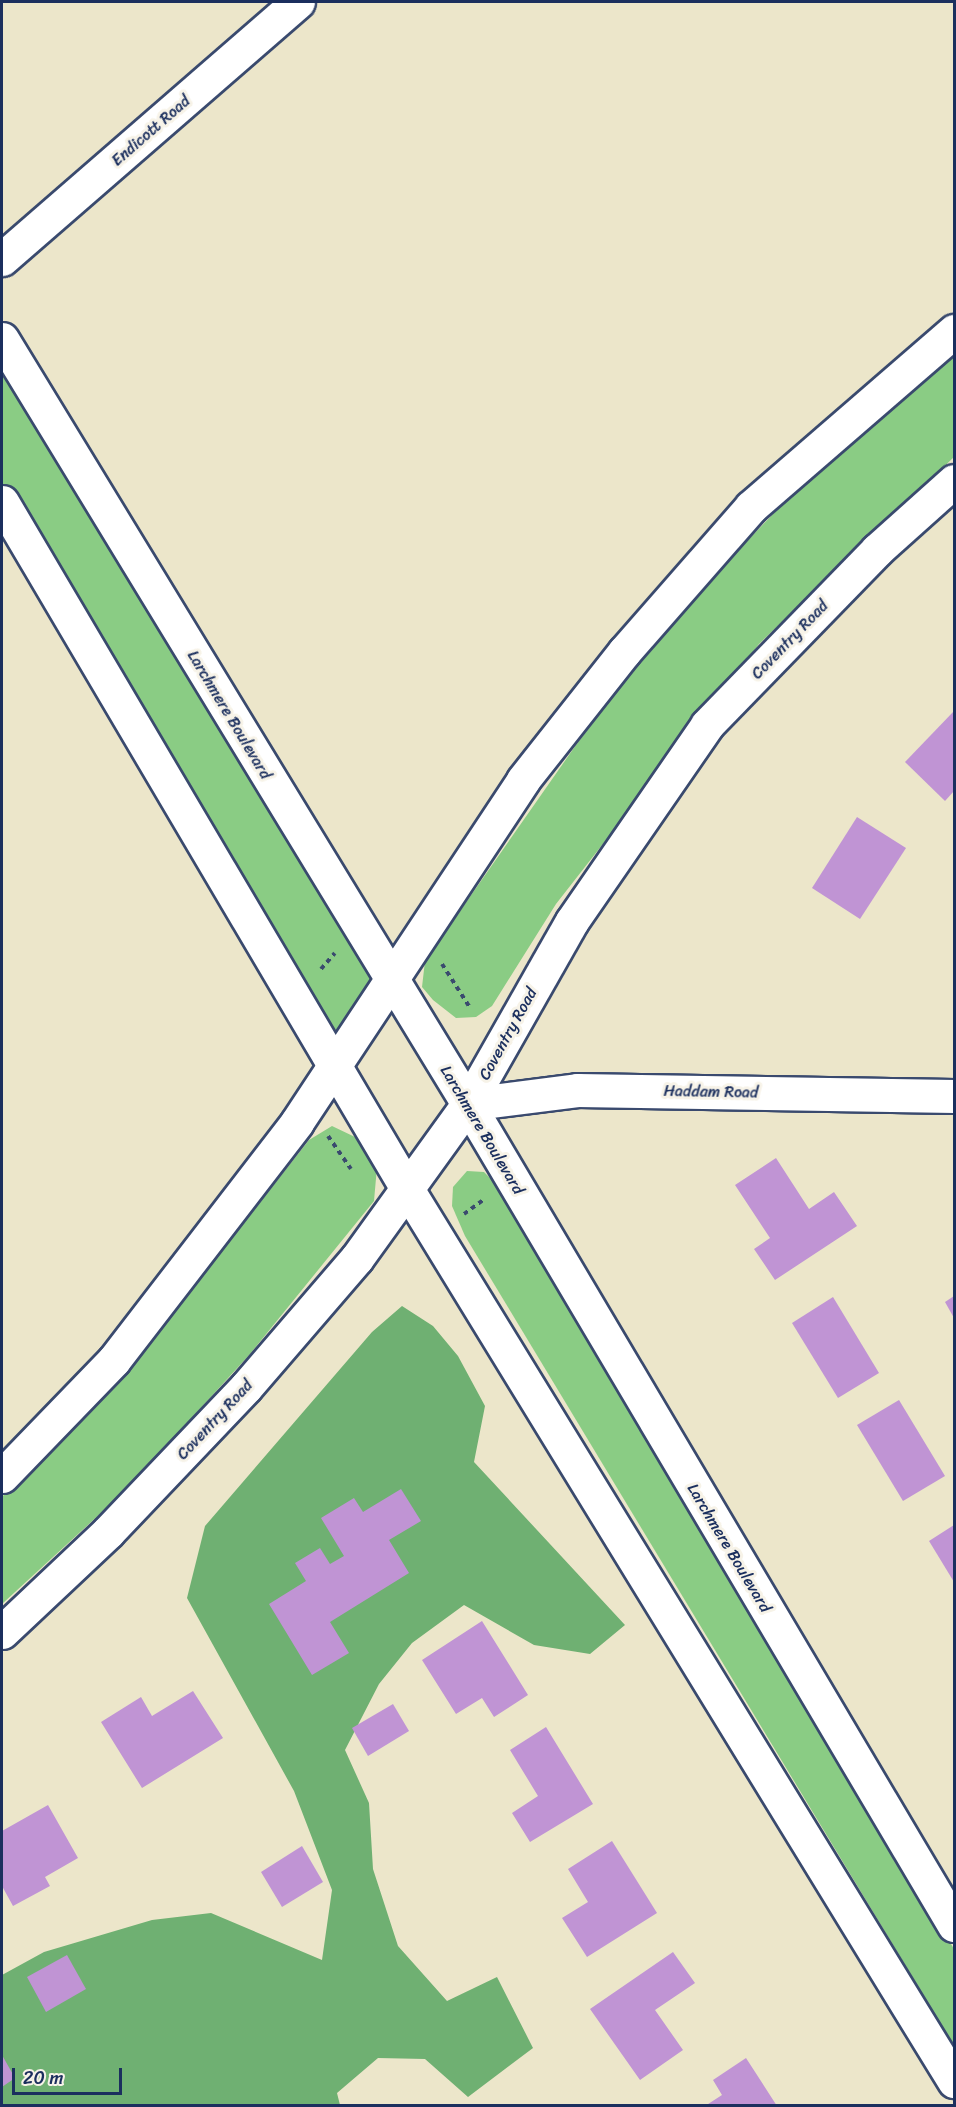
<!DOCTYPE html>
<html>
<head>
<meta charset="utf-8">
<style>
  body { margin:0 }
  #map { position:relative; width:956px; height:2107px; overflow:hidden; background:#ece6ca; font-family:Sriracha,sans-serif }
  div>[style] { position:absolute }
  .green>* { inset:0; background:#8acc84 }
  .forest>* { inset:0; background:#6fb072 }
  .building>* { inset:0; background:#c094d4 }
  .path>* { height:4px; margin-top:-2px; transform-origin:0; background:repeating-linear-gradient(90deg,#3a4a6e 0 4.5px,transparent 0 9px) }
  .roads { filter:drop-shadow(2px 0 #3a4a6e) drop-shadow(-2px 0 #3a4a6e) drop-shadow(0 2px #3a4a6e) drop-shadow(0 -2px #3a4a6e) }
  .minor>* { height:33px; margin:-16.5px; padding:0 16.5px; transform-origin:16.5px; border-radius:16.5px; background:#fff }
  .major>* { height:33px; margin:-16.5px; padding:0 16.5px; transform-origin:16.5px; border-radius:16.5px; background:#fff }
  span { translate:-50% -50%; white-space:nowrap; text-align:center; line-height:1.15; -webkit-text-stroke:6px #f7f3e8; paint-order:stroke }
  .street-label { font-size:16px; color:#1b2f5e }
  .frame { position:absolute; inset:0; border:3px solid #1b2f5e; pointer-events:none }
  .scale { position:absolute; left:12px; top:2068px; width:110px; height:27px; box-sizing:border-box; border:3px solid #1b2f5e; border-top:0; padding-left:8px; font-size:18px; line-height:21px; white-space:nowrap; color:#1b2f5e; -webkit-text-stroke:4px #f7f3e8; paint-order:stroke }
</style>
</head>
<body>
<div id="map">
  <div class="green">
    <i style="clip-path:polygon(2px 339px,389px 977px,337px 1064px,2px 502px)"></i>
    <i style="clip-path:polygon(954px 354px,954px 457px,759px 644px,556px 904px,492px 1006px,476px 1017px,456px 1018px,433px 1000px,422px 987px,425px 961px,576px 745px,675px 616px,798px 488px)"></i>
    <i style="clip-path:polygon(332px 1126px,355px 1137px,377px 1167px,374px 1201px,250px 1354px,127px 1489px,2px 1604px,2px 1497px,159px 1331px,309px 1140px)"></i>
    <i style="clip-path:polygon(467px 1171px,484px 1172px,510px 1198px,954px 1949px,954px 2046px,465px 1236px,452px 1206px,453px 1187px)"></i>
  </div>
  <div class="forest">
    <i style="clip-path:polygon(402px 1306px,433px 1326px,458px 1356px,485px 1406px,474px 1462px,625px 1625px,590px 1654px,534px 1645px,464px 1605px,412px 1643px,379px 1684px,345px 1750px,369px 1803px,373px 1869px,398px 1946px,447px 2001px,497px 1977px,533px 2048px,468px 2097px,425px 2059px,378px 2058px,337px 2093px,340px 2105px,2px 2106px,2px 1975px,44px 1952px,152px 1920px,211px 1913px,322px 1960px,332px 1890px,294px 1791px,187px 1598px,205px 1526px,372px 1332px)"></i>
  </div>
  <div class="building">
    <i style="clip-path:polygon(954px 711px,954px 791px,945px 801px,905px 762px)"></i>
    <i style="clip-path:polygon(857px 817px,906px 848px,860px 919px,812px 888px)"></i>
    <i style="clip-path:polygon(776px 1158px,809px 1209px,834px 1192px,857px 1226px,775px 1280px,754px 1249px,770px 1238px,735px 1185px)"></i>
    <i style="clip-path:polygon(954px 1296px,954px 1318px,945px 1302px)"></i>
    <i style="clip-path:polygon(833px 1297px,879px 1373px,838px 1398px,792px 1323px)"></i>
    <i style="clip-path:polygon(899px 1400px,945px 1476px,903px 1501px,857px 1425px)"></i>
    <i style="clip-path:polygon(401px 1489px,421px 1521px,389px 1540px,409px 1573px,330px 1622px,349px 1653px,312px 1675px,269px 1604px,306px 1581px,295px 1563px,320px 1548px,330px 1564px,344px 1556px,321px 1518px,354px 1498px,363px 1512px)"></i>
    <i style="clip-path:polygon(954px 1525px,954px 1582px,929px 1541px)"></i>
    <i style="clip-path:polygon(482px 1621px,528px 1695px,494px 1717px,482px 1698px,456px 1714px,422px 1660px)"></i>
    <i style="clip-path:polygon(193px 1691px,223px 1738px,142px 1788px,101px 1722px,141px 1697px,152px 1716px)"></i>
    <i style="clip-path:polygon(393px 1704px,409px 1731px,368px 1756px,352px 1728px)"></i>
    <i style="clip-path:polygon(546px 1727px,593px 1804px,530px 1842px,512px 1813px,538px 1796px,510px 1750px)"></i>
    <i style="clip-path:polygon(48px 1805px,78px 1858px,45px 1877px,50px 1886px,13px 1906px,2px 1886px,2px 1831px)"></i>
    <i style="clip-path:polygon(612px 1841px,657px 1913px,587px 1957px,562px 1918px,588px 1902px,568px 1869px)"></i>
    <i style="clip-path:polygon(302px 1846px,323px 1882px,282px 1907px,261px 1872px)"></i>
    <i style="clip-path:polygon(673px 1952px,695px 1983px,655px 2010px,683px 2050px,640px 2080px,590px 2009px)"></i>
    <i style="clip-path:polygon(67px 1955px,86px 1989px,46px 2012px,27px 1977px)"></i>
    <i style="clip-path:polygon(2px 2055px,15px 2078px,2px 2087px)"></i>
    <i style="clip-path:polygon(746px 2058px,777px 2106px,705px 2106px,722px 2095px,713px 2080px)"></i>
  </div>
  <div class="path">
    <i style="left:442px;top:964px;width:50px;rotate:57.3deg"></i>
    <i style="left:321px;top:969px;width:21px;rotate:-49deg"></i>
    <i style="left:328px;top:1136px;width:40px;rotate:55.1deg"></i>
    <i style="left:464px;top:1214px;width:26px;rotate:-36deg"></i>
  </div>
  <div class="roads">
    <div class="minor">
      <i style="left:2px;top:259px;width:392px;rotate:-41deg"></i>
      <i style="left:468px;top:1104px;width:110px;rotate:-7.3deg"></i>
      <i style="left:577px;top:1090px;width:377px;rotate:0.9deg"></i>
      <i style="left:2px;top:1476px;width:161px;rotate:-46deg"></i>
      <i style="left:114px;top:1360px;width:300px;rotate:-52.4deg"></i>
      <i style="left:297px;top:1122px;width:410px;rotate:-56.5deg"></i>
      <i style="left:523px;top:780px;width:164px;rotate:-51.7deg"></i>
      <i style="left:625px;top:651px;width:191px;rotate:-48.8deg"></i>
      <i style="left:751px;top:507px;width:269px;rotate:-40.9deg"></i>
      <i style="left:2px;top:1632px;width:146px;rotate:-43.3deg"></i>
      <i style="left:108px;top:1532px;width:200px;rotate:-46.4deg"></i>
      <i style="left:246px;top:1387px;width:170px;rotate:-49.3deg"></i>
      <i style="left:357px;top:1258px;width:190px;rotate:-54.2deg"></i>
      <i style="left:468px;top:1104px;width:210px;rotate:-60.4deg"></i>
      <i style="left:572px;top:921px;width:238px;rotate:-55.4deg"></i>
      <i style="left:707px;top:725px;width:244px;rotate:-45.8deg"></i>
      <i style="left:877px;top:550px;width:103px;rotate:-41.9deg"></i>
    </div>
    <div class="major">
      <i style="left:2px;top:339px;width:896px;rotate:58.65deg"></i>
      <i style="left:468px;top:1104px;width:954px;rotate:59.38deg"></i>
      <i style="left:2px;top:502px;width:801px;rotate:59.47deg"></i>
      <i style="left:409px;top:1192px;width:1043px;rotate:58.49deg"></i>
    </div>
  </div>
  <div class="street-label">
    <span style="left:151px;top:131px;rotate:-41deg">Endicott Road</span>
    <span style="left:790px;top:640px;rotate:-46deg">Coventry Road</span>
    <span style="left:229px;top:715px;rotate:59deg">Larchmere Boulevard</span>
    <span style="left:508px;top:1034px;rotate:-61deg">Coventry Road</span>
    <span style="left:711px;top:1092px;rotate:1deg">Haddam Road</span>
    <span style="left:482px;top:1130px;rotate:59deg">Larchmere Boulevard</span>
    <span style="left:215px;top:1420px;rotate:-47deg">Coventry Road</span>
    <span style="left:729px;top:1548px;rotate:59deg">Larchmere Boulevard</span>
  </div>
  <div class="frame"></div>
  <div class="scale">20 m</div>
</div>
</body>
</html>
